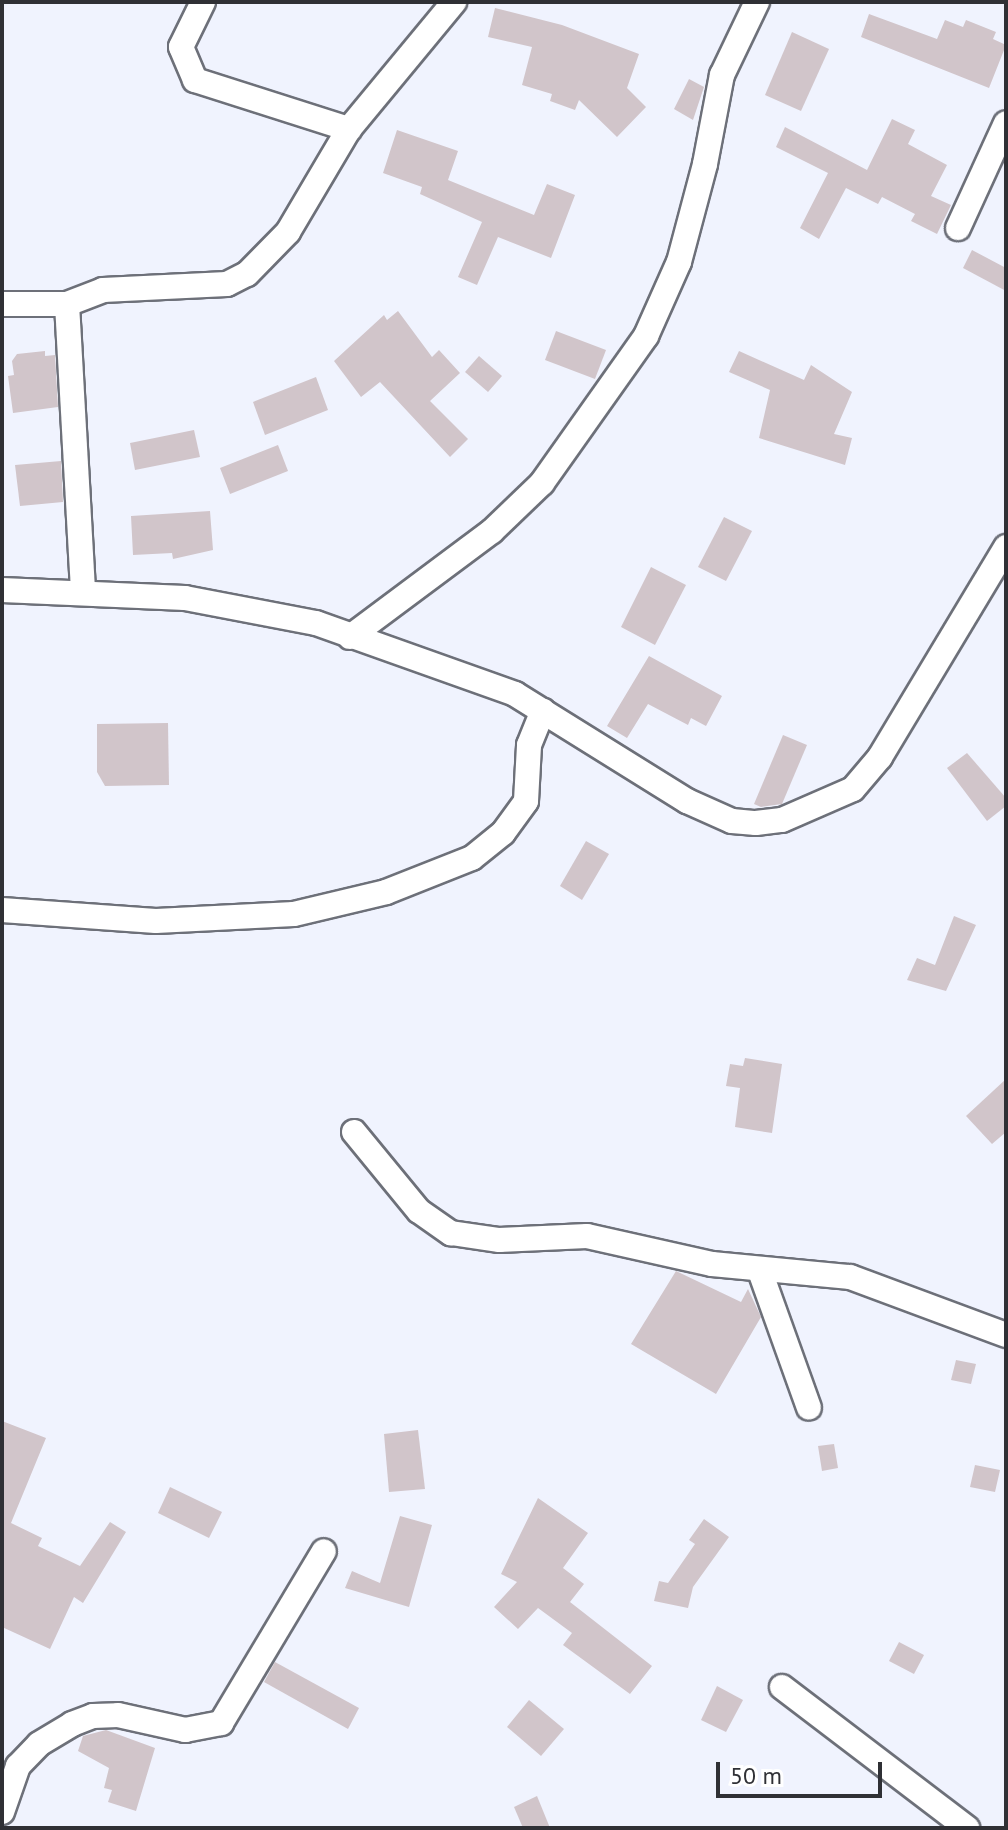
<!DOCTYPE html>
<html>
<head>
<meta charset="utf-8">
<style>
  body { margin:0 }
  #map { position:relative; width:1008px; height:1830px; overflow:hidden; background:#f0f3fe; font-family:"PT Sans",sans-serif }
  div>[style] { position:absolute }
  .building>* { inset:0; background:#d1c5ca }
  .roads { filter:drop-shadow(2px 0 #6d7079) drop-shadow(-2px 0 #6d7079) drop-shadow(0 2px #6d7079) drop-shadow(0 -2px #6d7079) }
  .minor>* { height:24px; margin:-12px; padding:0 12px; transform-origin:12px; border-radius:12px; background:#fff }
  span { translate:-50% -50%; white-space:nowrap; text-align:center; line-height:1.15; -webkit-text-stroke:8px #fff; paint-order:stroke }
  .frame { position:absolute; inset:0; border:4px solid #2f3035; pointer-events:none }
  .scale { position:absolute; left:716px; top:1762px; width:166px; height:36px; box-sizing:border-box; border:4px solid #2f3035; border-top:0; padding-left:10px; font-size:24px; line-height:28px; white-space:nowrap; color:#2f3035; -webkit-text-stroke:6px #fff; paint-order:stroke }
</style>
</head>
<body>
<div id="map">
  <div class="building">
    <i style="clip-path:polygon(495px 8px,562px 25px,639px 54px,627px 88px,646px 107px,617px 137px,579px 100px,575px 110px,550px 101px,552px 94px,522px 85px,532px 47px,488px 37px)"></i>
    <i style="clip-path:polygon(869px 14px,937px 39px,945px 20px,963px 27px,966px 20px,996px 32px,993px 39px,1006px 45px,989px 88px,861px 37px)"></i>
    <i style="clip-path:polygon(792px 32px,829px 49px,801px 111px,765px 95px)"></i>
    <i style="clip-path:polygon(689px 79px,704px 87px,693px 120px,674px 109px)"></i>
    <i style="clip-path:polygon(892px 119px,915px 130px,908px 144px,947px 165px,931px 196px,951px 205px,937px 234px,911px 221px,915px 214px,882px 197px,878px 204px,846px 188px,819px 239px,800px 228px,828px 173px,776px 147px,785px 127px,867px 170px)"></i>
    <i style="clip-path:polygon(397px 130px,458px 151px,448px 180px,534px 215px,547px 184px,575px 195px,551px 258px,498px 237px,477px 285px,458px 277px,482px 222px,420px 194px,422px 187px,383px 173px)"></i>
    <i style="clip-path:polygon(972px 250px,1006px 268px,1006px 291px,963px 268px)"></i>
    <i style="clip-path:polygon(398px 311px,432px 357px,439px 350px,460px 373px,430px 401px,468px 439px,450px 457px,380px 382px,361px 397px,334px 361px,384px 315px,387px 320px)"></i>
    <i style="clip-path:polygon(556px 331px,606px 350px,595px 379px,545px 360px)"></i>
    <i style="clip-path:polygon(45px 351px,45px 356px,55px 355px,58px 407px,13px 413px,8px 376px,14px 375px,12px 361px,17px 354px)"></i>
    <i style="clip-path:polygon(739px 351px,804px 380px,811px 365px,852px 392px,834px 434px,852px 438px,845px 465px,759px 438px,770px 390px,729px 372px)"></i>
    <i style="clip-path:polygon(479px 356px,502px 376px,488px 392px,465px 372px)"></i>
    <i style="clip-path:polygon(316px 377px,328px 410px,265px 435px,253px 402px)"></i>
    <i style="clip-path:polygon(194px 430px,200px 457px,135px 470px,130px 443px)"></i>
    <i style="clip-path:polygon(278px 445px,288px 471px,230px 494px,220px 468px)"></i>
    <i style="clip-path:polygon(61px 461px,63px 502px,20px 506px,15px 465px)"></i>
    <i style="clip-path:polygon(210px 511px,213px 550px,173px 559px,172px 553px,133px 555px,131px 516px)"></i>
    <i style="clip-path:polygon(724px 517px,752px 531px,726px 581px,698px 567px)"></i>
    <i style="clip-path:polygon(651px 567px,686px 585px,655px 645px,621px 627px)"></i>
    <i style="clip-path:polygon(649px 656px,722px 696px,706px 726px,691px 718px,688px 725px,648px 704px,627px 738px,607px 726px)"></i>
    <i style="clip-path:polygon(168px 723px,169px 785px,105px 786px,97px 772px,97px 724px)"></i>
    <i style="clip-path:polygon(783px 735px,807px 745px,782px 804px,761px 807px,754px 804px)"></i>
    <i style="clip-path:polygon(967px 753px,1006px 798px,1006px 806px,987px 821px,947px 768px)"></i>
    <i style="clip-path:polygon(586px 841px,609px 854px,582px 900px,560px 886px)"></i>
    <i style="clip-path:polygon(954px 916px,976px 925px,946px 991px,907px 980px,917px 958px,935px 965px)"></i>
    <i style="clip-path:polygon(745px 1058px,782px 1064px,772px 1133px,735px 1127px,740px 1088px,726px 1086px,730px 1064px,743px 1066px)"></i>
    <i style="clip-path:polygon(1006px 1079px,1006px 1132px,992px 1144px,966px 1116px)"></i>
    <i style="clip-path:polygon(676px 1271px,741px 1302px,748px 1289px,761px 1317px,716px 1394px,631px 1344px)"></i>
    <i style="clip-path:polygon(956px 1360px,976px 1364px,971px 1384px,951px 1380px)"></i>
    <i style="clip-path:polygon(2px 1421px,46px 1438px,11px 1523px,42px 1538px,38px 1546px,80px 1566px,110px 1522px,126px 1532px,83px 1603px,74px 1597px,50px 1649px,2px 1627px)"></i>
    <i style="clip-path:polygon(418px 1430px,425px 1489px,389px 1492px,384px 1434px)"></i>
    <i style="clip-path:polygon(834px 1444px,838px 1468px,822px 1471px,818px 1446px)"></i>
    <i style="clip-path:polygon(975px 1465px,1000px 1470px,995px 1492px,970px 1487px)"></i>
    <i style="clip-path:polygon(170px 1487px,222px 1512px,209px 1538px,158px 1513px)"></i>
    <i style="clip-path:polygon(538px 1498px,588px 1533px,563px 1568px,584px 1584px,570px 1602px,652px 1666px,630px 1694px,563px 1645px,572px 1633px,538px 1608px,518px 1629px,494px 1607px,517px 1582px,501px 1574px)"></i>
    <i style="clip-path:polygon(400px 1516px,432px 1525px,409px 1607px,345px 1588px,352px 1571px,380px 1583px)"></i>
    <i style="clip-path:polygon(704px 1519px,729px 1537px,693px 1587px,688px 1608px,654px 1601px,659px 1581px,668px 1583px,695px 1544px,689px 1540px)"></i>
    <i style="clip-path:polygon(899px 1642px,924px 1655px,914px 1674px,889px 1661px)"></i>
    <i style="clip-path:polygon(275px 1662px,359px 1708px,348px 1729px,264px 1682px)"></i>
    <i style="clip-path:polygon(717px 1686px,743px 1700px,726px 1732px,701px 1720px)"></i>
    <i style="clip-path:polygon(529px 1700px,564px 1729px,541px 1756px,507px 1727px)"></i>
    <i style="clip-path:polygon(106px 1730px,155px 1748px,136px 1811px,108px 1802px,112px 1790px,104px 1788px,109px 1768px,78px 1751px,83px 1736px)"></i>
    <i style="clip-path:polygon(537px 1796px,550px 1828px,523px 1828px,514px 1807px)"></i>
  </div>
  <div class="roads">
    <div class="minor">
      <i style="left:203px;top:2px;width:50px;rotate:116.1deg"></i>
      <i style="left:181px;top:47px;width:36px;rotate:67deg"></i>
      <i style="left:195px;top:80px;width:162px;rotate:17.7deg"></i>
      <i style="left:958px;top:228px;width:115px;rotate:-65.4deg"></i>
      <i style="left:2px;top:304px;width:65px"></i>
      <i style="left:67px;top:304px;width:39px;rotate:-21deg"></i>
      <i style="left:103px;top:290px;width:124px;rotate:-2.8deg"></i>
      <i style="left:227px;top:284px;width:22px;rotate:-27deg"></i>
      <i style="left:247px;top:274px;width:59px;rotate:-45.7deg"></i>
      <i style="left:288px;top:232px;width:120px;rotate:-59.4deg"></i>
      <i style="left:349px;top:129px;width:165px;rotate:-50.4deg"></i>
      <i style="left:67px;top:304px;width:286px;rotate:86.8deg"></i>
      <i style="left:2px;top:590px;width:183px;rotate:2.5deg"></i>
      <i style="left:185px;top:598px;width:133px;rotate:10.8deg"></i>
      <i style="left:316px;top:623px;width:211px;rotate:19.6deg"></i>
      <i style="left:515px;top:694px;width:203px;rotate:31.9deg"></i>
      <i style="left:687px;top:801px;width:49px;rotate:24deg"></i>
      <i style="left:732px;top:821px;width:24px;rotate:5deg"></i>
      <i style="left:756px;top:823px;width:26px;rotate:-7deg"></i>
      <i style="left:782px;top:820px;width:77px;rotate:-23.6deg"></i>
      <i style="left:853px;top:789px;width:42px;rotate:-49.8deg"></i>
      <i style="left:880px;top:757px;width:245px;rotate:-59deg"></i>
      <i style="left:350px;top:637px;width:177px;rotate:-36.7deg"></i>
      <i style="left:492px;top:531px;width:69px;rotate:-43.8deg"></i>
      <i style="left:542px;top:483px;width:180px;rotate:-54.7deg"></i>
      <i style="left:646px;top:336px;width:81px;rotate:-66deg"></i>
      <i style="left:679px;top:262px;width:101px;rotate:-75.1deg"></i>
      <i style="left:705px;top:164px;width:91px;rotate:-79.2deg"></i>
      <i style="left:722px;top:75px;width:81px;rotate:-64.4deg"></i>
      <i style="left:2px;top:910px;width:154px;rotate:4.1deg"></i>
      <i style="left:156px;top:921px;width:138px;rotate:-2.9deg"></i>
      <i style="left:294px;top:914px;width:95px;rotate:-13.4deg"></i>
      <i style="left:386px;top:892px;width:92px;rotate:-21.6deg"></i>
      <i style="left:472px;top:858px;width:40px;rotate:-39deg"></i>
      <i style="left:503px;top:833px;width:39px;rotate:-54deg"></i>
      <i style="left:526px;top:801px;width:56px;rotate:-86.9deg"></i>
      <i style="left:529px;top:745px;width:37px;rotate:-68deg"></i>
      <i style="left:354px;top:1132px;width:102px;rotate:50.6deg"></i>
      <i style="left:419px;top:1211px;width:39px;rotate:35deg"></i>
      <i style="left:451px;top:1233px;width:49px;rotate:8.3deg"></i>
      <i style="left:499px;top:1240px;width:88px;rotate:-2.6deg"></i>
      <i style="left:587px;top:1236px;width:128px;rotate:12.6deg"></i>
      <i style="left:712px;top:1264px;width:139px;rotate:5.4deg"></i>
      <i style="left:850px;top:1277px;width:166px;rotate:20.4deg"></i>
      <i style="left:760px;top:1271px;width:145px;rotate:70.3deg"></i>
      <i style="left:782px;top:1687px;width:233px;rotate:37.3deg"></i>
      <i style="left:2px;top:1812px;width:49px;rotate:-70.8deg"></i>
      <i style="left:18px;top:1766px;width:30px;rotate:-46deg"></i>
      <i style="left:39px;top:1744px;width:39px;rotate:-31deg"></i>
      <i style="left:72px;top:1724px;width:22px;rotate:-21deg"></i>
      <i style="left:93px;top:1716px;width:25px;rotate:-2deg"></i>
      <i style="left:118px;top:1715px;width:69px;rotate:12.6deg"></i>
      <i style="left:185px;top:1730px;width:37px;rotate:-11deg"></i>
      <i style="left:221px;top:1723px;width:200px;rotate:-59.1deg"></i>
    </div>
  </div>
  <div class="frame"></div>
  <div class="scale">50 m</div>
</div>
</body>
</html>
